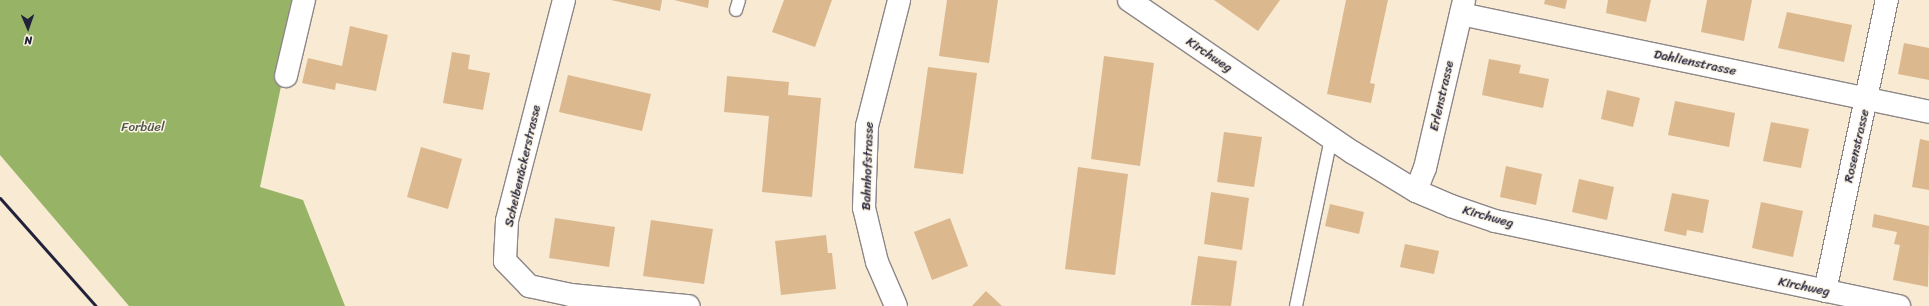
<!DOCTYPE html>
<html>
<head>
<meta charset="utf-8">
<style>
  body { margin:0 }
  #map { position:relative; width:1929px; height:306px; overflow:hidden; background:#f8ead3; font-family:Sriracha,sans-serif }
  div>[style] { position:absolute }
  .forest>* { inset:0; background:#97b366 }
  .building>* { inset:0; background:#dcb88f }
  .roads { filter:drop-shadow(1px 0 #8d8687) drop-shadow(-1px 0 #8d8687) drop-shadow(0 1px #8d8687) drop-shadow(0 -1px #8d8687) }
  .service>* { height:12px; margin:-6px; padding:0 6px; transform-origin:6px; border-radius:6px; background:#fff }
  .minor>* { height:22px; margin:-11px; padding:0 11px; transform-origin:11px; border-radius:11px; background:#fff }
  .tertiary>* { height:22px; margin:-11px; padding:0 11px; transform-origin:11px; border-radius:11px; background:#fff }
  .rail>* { height:3px; margin:-1.5px; padding:0 1.5px; transform-origin:1.5px; border-radius:1.5px; background:#22223b }
  span { translate:-50% -50%; white-space:nowrap; text-align:center; line-height:1.15; -webkit-text-stroke:3px #fcf5e5; paint-order:stroke }
  .street-label { font-size:13px; color:#22223b }
  .park-label { font-size:13px; color:#51574c }
  .north { position:absolute; left:8px; top:8px; width:40px; height:40px; -webkit-text-stroke:3px #fcf5e5; paint-order:stroke; rotate:178deg; font-size:11px; font-weight:700; line-height:16px; text-align:center; color:#22223b }
  .north::after { content:''; display:block; margin:auto; width:14px; height:18px; background:#22223b; clip-path:polygon(50% 0,100% 100%,50% 72%,0 100%) }
</style>
</head>
<body>
<div id="map">
  <div class="forest">
    <i style="clip-path:polygon(0 0,299px 0,260px 187px,303px 200px,345px 306px,129px 306px,0 155px)"></i>
  </div>
  <div class="building">
    <i style="clip-path:polygon(611px 0,662px 0,660px 11px)"></i>
    <i style="clip-path:polygon(674px 0,709px 0,708px 8px)"></i>
    <i style="clip-path:polygon(784px 0,832px 0,815px 47px,772px 32px)"></i>
    <i style="clip-path:polygon(947px 0,998px 0,989px 63px,939px 56px)"></i>
    <i style="clip-path:polygon(1214px 0,1280px 0,1258px 31px)"></i>
    <i style="clip-path:polygon(1346px 0,1388px 0,1370px 83px,1375px 84px,1371px 103px,1327px 94px)"></i>
    <i style="clip-path:polygon(1545px 0,1567px 0,1565px 9px,1544px 4px)"></i>
    <i style="clip-path:polygon(1608px 0,1651px 0,1646px 22px,1606px 13px)"></i>
    <i style="clip-path:polygon(1707px 0,1752px 0,1744px 41px,1701px 32px)"></i>
    <i style="clip-path:polygon(1787px 12px,1852px 25px,1844px 62px,1778px 48px)"></i>
    <i style="clip-path:polygon(350px 26px,388px 35px,376px 91px,336px 83px,335px 90px,302px 83px,308px 58px,342px 66px)"></i>
    <i style="clip-path:polygon(1904px 43px,1929px 48px,1929px 80px,1898px 74px)"></i>
    <i style="clip-path:polygon(452px 52px,470px 55px,468px 69px,490px 73px,483px 110px,443px 103px)"></i>
    <i style="clip-path:polygon(1104px 56px,1154px 63px,1140px 166px,1091px 159px)"></i>
    <i style="clip-path:polygon(1489px 59px,1521px 65px,1519px 73px,1549px 79px,1543px 108px,1482px 95px)"></i>
    <i style="clip-path:polygon(928px 67px,977px 73px,963px 174px,914px 168px)"></i>
    <i style="clip-path:polygon(568px 75px,651px 94px,642px 131px,559px 112px)"></i>
    <i style="clip-path:polygon(727px 76px,789px 82px,788px 95px,821px 98px,812px 197px,762px 192px,769px 116px,724px 112px)"></i>
    <i style="clip-path:polygon(1607px 90px,1640px 98px,1633px 127px,1601px 119px)"></i>
    <i style="clip-path:polygon(1675px 101px,1735px 113px,1729px 147px,1668px 135px)"></i>
    <i style="clip-path:polygon(1771px 122px,1809px 129px,1801px 168px,1763px 161px)"></i>
    <i style="clip-path:polygon(1224px 132px,1262px 137px,1254px 187px,1217px 182px)"></i>
    <i style="clip-path:polygon(1920px 139px,1929px 141px,1929px 190px,1912px 187px)"></i>
    <i style="clip-path:polygon(421px 147px,462px 159px,448px 209px,407px 197px)"></i>
    <i style="clip-path:polygon(1506px 166px,1542px 174px,1536px 205px,1500px 197px)"></i>
    <i style="clip-path:polygon(1078px 167px,1128px 174px,1115px 275px,1065px 269px)"></i>
    <i style="clip-path:polygon(1579px 179px,1614px 187px,1607px 220px,1572px 212px)"></i>
    <i style="clip-path:polygon(1211px 192px,1249px 198px,1242px 250px,1204px 244px)"></i>
    <i style="clip-path:polygon(1672px 193px,1709px 200px,1703px 233px,1687px 230px,1686px 236px,1664px 231px)"></i>
    <i style="clip-path:polygon(1761px 202px,1803px 211px,1793px 257px,1752px 248px)"></i>
    <i style="clip-path:polygon(1330px 204px,1364px 212px,1359px 234px,1325px 226px)"></i>
    <i style="clip-path:polygon(1874px 214px,1929px 226px,1928px 287px,1893px 280px,1900px 245px,1894px 244px,1897px 232px,1872px 227px)"></i>
    <i style="clip-path:polygon(555px 218px,615px 227px,609px 267px,549px 258px)"></i>
    <i style="clip-path:polygon(950px 218px,968px 266px,932px 280px,914px 232px)"></i>
    <i style="clip-path:polygon(651px 220px,713px 229px,704px 284px,643px 276px)"></i>
    <i style="clip-path:polygon(826px 235px,828px 253px,832px 253px,836px 289px,781px 295px,775px 241px)"></i>
    <i style="clip-path:polygon(1405px 244px,1439px 251px,1434px 274px,1400px 267px)"></i>
    <i style="clip-path:polygon(1198px 256px,1237px 261px,1231px 306px,1191px 305px)"></i>
    <i style="clip-path:polygon(986px 291px,1002px 306px,972px 306px)"></i>
  </div>
  <div class="roads">
    <div class="service">
      <i style="left:736px;top:10px;width:10px;rotate:-73deg"></i>
      <i style="left:1296px;top:306px;width:172px;rotate:-78.2deg"></i>
    </div>
    <div class="minor">
      <i style="left:564px;top:0;width:228px;rotate:104.5deg"></i>
      <i style="left:507px;top:221px;width:40px;rotate:92.9deg"></i>
      <i style="left:505px;top:261px;width:35px;rotate:46deg"></i>
      <i style="left:529px;top:286px;width:43px;rotate:12.1deg"></i>
      <i style="left:571px;top:295px;width:118px;rotate:5.4deg"></i>
      <i style="left:1129px;top:0;width:270px;rotate:34.3deg"></i>
      <i style="left:1352px;top:152px;width:75px;rotate:31.4deg"></i>
      <i style="left:1416px;top:191px;width:38px;rotate:23deg"></i>
      <i style="left:1451px;top:206px;width:46px;rotate:18.8deg"></i>
      <i style="left:1495px;top:221px;width:413px;rotate:11.9deg"></i>
      <i style="left:1461px;top:14px;width:478px;rotate:11.8deg"></i>
      <i style="left:286px;top:76px;width:78px;rotate:-76.7deg"></i>
      <i style="left:1416px;top:191px;width:25px;rotate:-69deg"></i>
      <i style="left:1425px;top:168px;width:172px;rotate:-76.9deg"></i>
      <i style="left:1825px;top:291px;width:298px;rotate:-78deg"></i>
    </div>
    <div class="tertiary">
      <i style="left:896px;top:306px;width:48px;rotate:-113.4deg"></i>
      <i style="left:877px;top:262px;width:56px;rotate:-103.5deg"></i>
      <i style="left:864px;top:208px;width:82px;rotate:-87.9deg"></i>
      <i style="left:867px;top:126px;width:130px;rotate:-75.7deg"></i>
    </div>
  </div>
  <div class="rail">
    <i style="left:0;top:198px;width:144px;rotate:48.4deg"></i>
  </div>
  <div class="street-label">
    <span style="left:1209px;top:55px;rotate:34deg">Kirchweg</span>
    <span style="left:1695px;top:63px;rotate:12deg">Dahlienstrasse</span>
    <span style="left:1442px;top:96px;rotate:-77deg">Erlenstrasse</span>
    <span style="left:1857px;top:146px;rotate:-77deg">Rosenstrasse</span>
    <span style="left:523px;top:166px;rotate:-77deg">Scheibenäckerstrasse</span>
    <span style="left:868px;top:166px;rotate:-88deg">Bahnhofstrasse</span>
    <span style="left:1488px;top:217px;rotate:16deg">Kirchweg</span>
    <span style="left:1804px;top:287px;rotate:12deg">Kirchweg</span>
  </div>
  <div class="park-label">
    <span style="left:143px;top:127px">Forbüel</span>
  </div>
  <div class="north">N</div>
</div>
</body>
</html>
